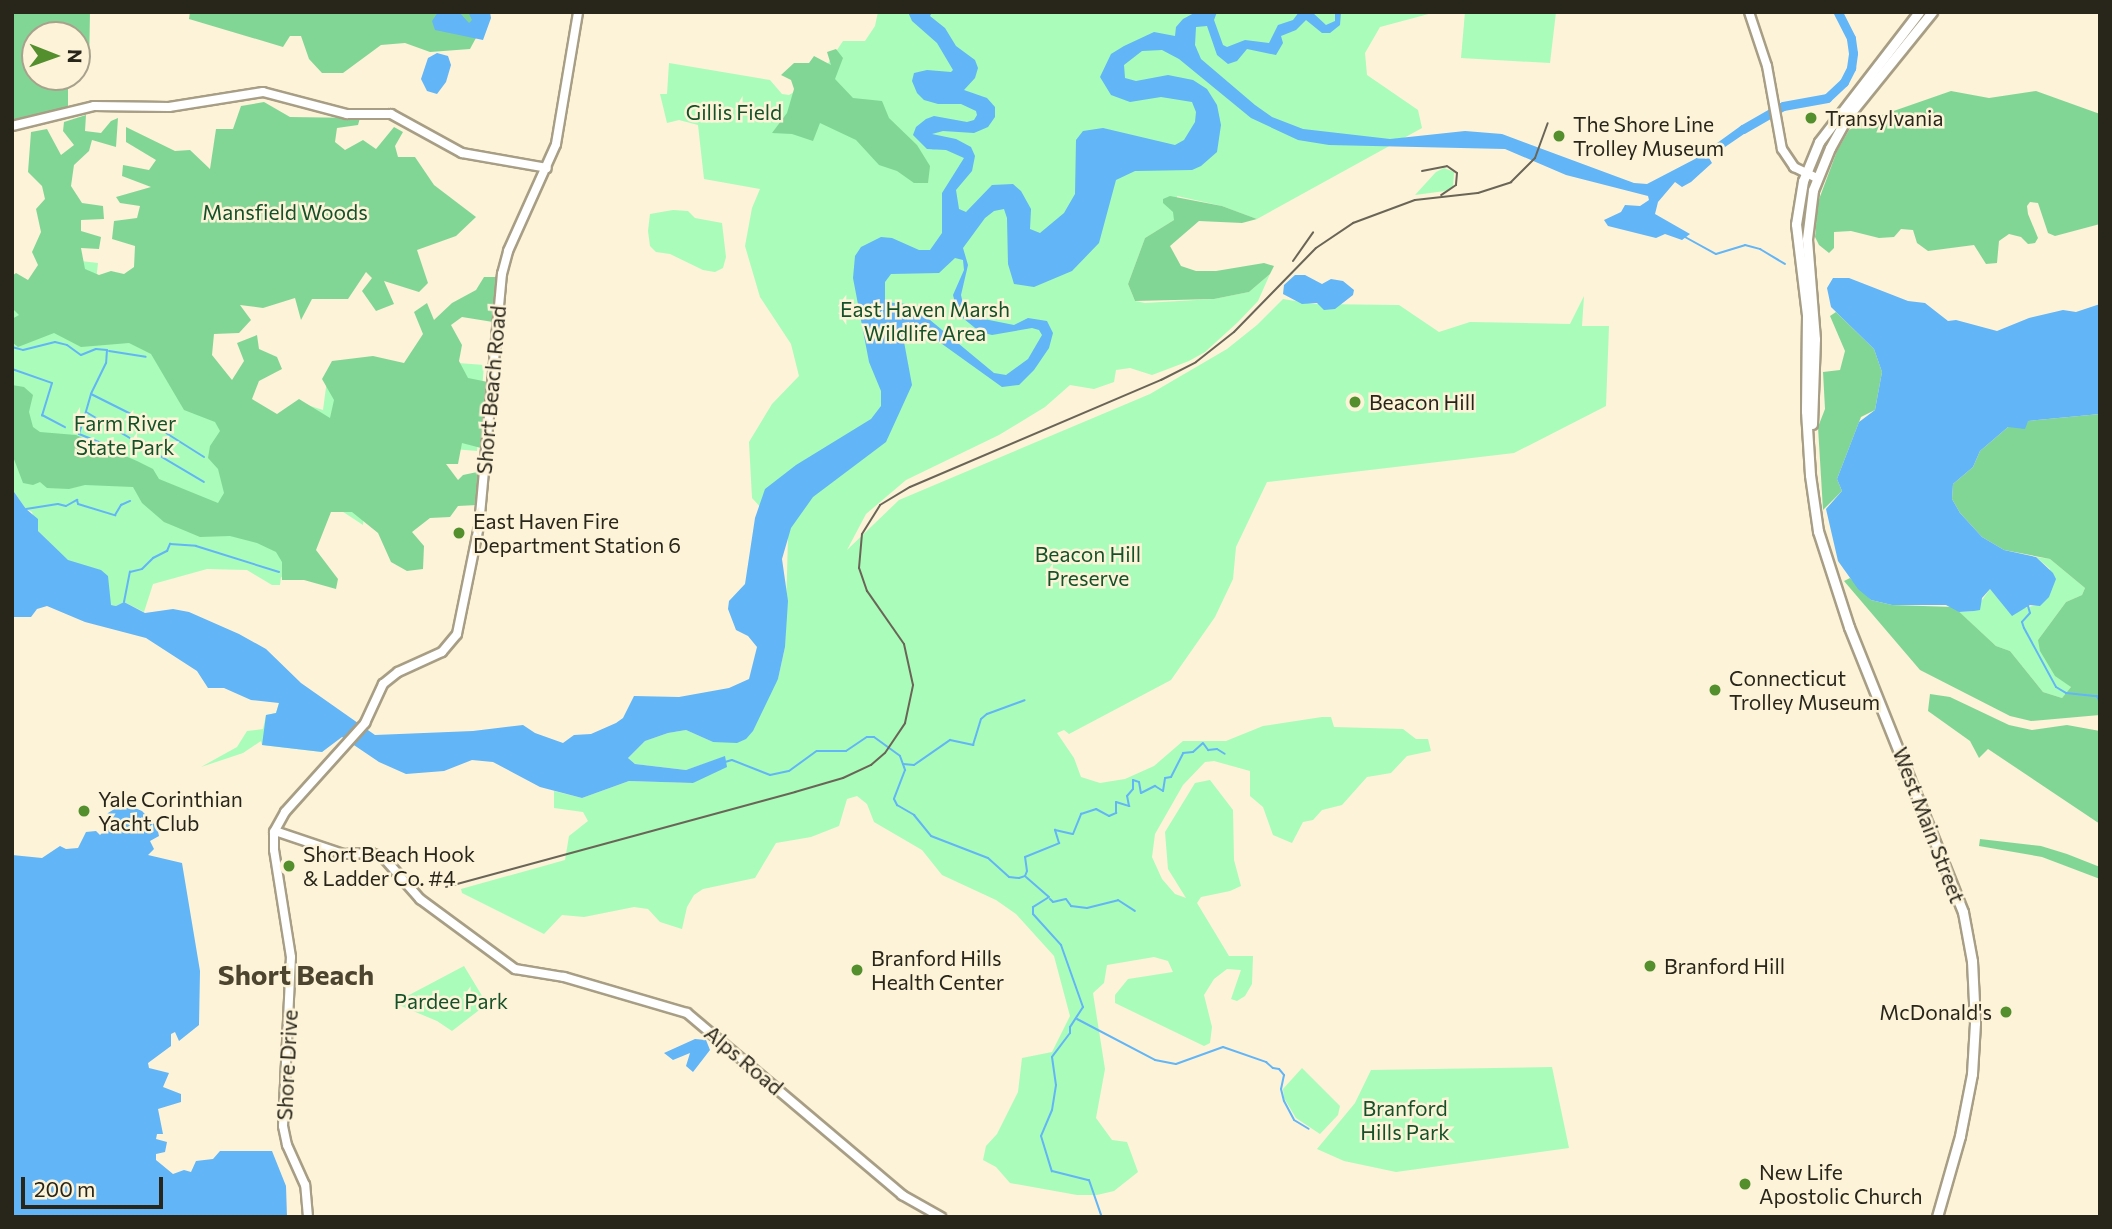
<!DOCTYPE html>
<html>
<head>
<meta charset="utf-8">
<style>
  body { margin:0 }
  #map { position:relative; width:2112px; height:1229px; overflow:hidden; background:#fdf3d8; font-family:Commissioner,sans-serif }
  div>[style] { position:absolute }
  .green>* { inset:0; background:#a9fcba }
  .forest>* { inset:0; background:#82d695 }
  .water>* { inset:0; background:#62b5f6 }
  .stream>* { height:2px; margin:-1px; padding:0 1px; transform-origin:1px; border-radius:1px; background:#62b5f6 }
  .river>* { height:9px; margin:-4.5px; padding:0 4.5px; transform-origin:4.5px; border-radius:4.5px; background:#62b5f6 }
  .roads { filter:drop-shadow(2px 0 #a79e85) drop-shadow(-2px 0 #a79e85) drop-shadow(0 2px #a79e85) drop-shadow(0 -2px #a79e85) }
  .secondary>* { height:8px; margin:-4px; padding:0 4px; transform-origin:4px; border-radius:4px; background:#fff }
  .primary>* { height:9px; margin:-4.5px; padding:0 4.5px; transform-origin:4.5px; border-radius:4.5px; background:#fff }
  .tram>* { height:2px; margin:-1px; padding:0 1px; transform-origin:1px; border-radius:1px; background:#6a6556 }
  .dots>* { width:19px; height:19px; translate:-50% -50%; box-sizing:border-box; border:4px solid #fdf3d8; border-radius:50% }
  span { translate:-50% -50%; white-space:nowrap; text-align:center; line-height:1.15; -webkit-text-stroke:5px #fdf3d8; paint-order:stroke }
  .park-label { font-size:21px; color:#145128 }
  .poi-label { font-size:21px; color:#28251b }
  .left { translate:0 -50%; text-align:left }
  .right { translate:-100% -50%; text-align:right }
  .street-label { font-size:21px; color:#28251b }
  .district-label { font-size:28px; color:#4c442e; font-weight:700 }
  .frame { position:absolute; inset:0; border:14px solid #28251b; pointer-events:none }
  .north { position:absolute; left:21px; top:21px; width:70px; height:70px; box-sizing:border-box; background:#fdf3d8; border:2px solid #a8a18c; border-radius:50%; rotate:91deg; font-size:19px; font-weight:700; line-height:28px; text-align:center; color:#28251b }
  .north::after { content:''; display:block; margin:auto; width:24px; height:32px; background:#548f2e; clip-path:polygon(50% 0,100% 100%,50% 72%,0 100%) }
  .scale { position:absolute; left:21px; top:1177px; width:142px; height:32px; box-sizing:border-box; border:4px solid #28251b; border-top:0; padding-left:9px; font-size:21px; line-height:24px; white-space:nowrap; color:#28251b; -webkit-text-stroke:5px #fdf3d8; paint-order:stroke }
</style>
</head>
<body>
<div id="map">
  <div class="green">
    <i style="clip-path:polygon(878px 12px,1436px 12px,1380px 27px,1365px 53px,1367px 75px,1418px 110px,1422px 128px,1257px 219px,1222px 206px,1177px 196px,1174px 220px,1145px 238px,1128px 284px,1135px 301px,1145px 303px,1214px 299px,1249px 292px,1270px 274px,1258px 301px,1238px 322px,1205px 352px,1189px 361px,1152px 375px,1130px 368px,1116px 370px,1114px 382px,1094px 389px,1070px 385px,1045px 407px,999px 435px,906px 480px,866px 514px,847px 550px,899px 500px,1150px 394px,1227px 349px,1257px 325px,1283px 299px,1314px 304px,1399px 305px,1439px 332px,1470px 322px,1570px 324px,1584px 296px,1582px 326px,1609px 326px,1606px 406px,1514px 453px,1267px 482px,1236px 547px,1233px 579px,1215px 617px,1171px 680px,1069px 734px,1064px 730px,1057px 733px,1074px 758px,1081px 777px,1100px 783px,1125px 779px,1154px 766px,1183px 741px,1226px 741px,1263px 726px,1322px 717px,1331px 717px,1334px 727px,1403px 729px,1416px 739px,1428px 739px,1431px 751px,1407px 756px,1391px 773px,1367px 777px,1342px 805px,1322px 810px,1313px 820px,1303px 822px,1292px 843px,1273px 835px,1263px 807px,1250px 796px,1250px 771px,1214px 761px,1205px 762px,1183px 785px,1155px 834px,1152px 857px,1162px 879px,1175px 894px,1186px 898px,1168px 869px,1165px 832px,1195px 783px,1210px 780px,1233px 810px,1234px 860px,1241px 886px,1230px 891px,1201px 897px,1197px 903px,1229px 956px,1253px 956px,1252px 984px,1245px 996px,1237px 1001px,1231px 999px,1241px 970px,1227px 969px,1214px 979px,1204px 995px,1212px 1027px,1210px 1043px,1204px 1046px,1115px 1003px,1115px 995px,1128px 979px,1173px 972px,1168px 961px,1154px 957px,1107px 965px,1104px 983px,1093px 993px,1105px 1069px,1096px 1118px,1112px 1140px,1127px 1142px,1138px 1172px,1114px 1191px,1097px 1195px,1077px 1195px,1010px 1183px,996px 1167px,983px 1160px,986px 1146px,997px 1134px,1018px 1092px,1022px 1058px,1052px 1052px,1070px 1016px,1054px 956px,1016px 914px,996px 900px,942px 875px,922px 850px,874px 822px,867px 804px,857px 796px,847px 799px,839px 826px,811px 837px,776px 843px,755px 878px,703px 889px,694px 895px,687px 907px,682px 929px,660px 922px,648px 909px,634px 907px,584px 917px,562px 915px,544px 934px,462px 893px,461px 889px,565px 860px,569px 836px,588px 821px,583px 812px,554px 808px,554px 791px,582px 798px,629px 781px,693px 783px,724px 757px,686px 770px,635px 764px,628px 758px,645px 741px,668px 733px,686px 730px,713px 742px,770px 691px,778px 679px,785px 647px,788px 537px,752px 498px,749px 442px,772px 404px,799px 376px,791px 344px,760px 297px,745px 246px,752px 208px,760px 189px,704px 179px,698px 125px,679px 120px,667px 123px,660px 94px,667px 94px,669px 63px,770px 80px,782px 94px,789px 95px,819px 77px,843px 41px,865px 41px,875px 26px)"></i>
    <i style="clip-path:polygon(1465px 12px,1556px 12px,1550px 63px,1461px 58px)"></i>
    <i style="clip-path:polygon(1444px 168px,1454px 172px,1453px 187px,1445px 191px,1415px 195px,1436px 172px)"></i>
    <i style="clip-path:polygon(673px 210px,688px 211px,695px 218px,722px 223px,726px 257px,723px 268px,715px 272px,703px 270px,670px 254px,656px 252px,650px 246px,648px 231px,650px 214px)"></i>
    <i style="clip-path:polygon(63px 259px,98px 263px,96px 281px,204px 350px,256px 417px,276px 421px,301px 403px,323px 410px,327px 380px,375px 373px,419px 360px,484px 365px,477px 451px,370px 442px,363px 525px,322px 498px,288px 551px,287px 578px,281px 577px,280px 585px,272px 585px,247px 570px,207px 569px,153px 584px,144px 612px,124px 602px,116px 606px,111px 605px,38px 531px,32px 512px,26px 509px,12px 489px,12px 301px)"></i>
    <i style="clip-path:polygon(2036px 557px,2050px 559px,2085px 588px,2082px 595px,2066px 602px,2038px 640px,2071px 687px,2062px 698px,2043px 692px,2010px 651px,1996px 646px,1959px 612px,1974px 611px,1990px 589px,2012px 615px,2024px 608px,2038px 605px,2050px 569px)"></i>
    <i style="clip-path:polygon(279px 703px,333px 742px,322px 752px,262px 745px,261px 741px,243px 753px,201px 767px,237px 747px,247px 731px,263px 729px,266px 715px,276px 713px)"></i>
    <i style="clip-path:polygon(464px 966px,487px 1004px,452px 1031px,437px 1021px,394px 1003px)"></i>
    <i style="clip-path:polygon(1552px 1067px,1569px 1148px,1396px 1172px,1344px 1161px,1317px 1149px,1355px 1103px,1371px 1070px)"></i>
    <i style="clip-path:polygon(1302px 1068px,1340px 1106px,1338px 1115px,1320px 1134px,1296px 1118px,1284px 1098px,1283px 1089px)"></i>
  </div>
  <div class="forest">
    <i style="clip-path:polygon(12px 12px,90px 12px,89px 68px,77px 73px,77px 35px,35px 35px,35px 77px,72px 77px,68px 84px,68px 108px,12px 120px)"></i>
    <i style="clip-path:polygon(190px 12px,490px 12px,470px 49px,430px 52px,405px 43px,381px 45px,343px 73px,322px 73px,309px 59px,301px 36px,290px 36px,283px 47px,189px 19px)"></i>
    <i style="clip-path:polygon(836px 49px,843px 58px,835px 79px,853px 98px,882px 101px,889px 118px,917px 145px,930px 166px,928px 183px,914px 183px,897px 171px,879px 165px,856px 140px,820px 123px,813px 141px,792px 134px,772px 133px,787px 113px,794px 89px,791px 80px,781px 75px,794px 63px,809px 63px,814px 56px,831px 65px,827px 52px)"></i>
    <i style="clip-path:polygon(1951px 91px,1989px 98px,2036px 91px,2100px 114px,2100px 224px,2055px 236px,2048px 233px,2038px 203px,2030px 202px,2027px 206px,2028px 214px,2038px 238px,2035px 243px,2028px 244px,2021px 237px,2009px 234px,1999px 241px,1997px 263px,1986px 264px,1974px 245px,1928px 251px,1917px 243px,1913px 230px,1901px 229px,1894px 237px,1879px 238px,1851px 231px,1834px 232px,1834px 248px,1829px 253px,1819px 245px,1815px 237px,1818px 202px,1837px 151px,1849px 130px,1862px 122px)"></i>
    <i style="clip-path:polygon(264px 102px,290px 117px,360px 118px,358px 125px,337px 128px,335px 142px,345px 150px,363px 140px,376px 149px,394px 127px,403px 132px,395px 146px,398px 157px,415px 157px,434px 185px,476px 217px,456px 236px,417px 250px,428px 283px,419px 292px,384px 281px,394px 304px,376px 311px,362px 291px,372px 278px,366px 272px,348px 299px,312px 299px,301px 320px,295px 298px,263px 308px,240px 305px,251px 320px,239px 333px,214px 334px,212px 355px,232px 380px,244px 361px,237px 343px,257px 335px,259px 349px,277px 357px,282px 369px,259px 381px,252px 399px,277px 414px,299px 399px,330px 418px,334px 400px,322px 379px,332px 361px,373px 356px,404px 363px,423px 334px,414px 312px,427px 303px,434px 320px,452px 303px,476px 290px,484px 277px,499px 277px,493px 322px,462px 317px,451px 325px,462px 345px,459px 361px,468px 378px,488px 382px,481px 448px,462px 443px,458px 464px,446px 464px,458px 480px,463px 475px,482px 471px,477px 505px,458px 506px,450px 517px,430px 518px,412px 532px,424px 546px,423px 569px,407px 571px,391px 562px,378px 533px,352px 512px,331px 512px,316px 550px,338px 579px,336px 589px,304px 580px,282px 580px,282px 562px,276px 552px,257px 543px,230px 536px,200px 537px,164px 522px,142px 503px,133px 487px,85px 485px,69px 489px,47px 488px,40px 482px,33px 485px,23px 483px,12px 454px,12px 385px,24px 387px,33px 395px,29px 412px,33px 427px,40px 432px,76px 435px,137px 461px,153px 469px,159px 479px,218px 503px,224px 493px,218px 469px,208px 458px,210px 446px,220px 431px,215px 422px,184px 410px,151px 354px,129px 343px,81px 347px,54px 333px,18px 347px,12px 342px,12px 319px,19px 315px,12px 308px,12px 276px,16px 273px,28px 280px,38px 265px,32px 252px,41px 232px,36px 209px,45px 199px,42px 186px,28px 172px,31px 132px,47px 129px,61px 155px,74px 145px,63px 131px,64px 122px,86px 115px,85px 131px,101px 133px,111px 121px,118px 118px,116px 147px,92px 140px,89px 151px,74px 165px,71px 186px,82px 203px,103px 206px,104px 219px,81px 220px,81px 231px,101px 237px,99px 249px,81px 248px,85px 269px,99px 275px,111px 271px,124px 274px,134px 267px,135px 246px,112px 239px,114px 221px,137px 218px,140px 206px,120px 203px,116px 197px,151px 187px,122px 176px,123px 165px,149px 170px,156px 160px,126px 142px,126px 127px,175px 151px,190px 150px,210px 169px,216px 129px,233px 129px,241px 106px)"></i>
    <i style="clip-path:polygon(1170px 196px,1222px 206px,1257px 219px,1242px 223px,1199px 221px,1170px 246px,1181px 266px,1196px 271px,1216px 271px,1264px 263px,1274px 266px,1270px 274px,1249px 292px,1214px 299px,1135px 301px,1128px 284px,1145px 238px,1174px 220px,1173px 212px,1163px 203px,1163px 199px)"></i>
    <i style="clip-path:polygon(1836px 312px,1874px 349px,1882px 372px,1875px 410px,1861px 417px,1837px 479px,1842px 491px,1823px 510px,1818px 427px,1825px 409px,1823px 372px,1840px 370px,1845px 351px,1830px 316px)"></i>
    <i style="clip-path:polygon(2100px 414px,2100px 715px,2031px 721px,2010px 716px,1920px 670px,1844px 581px,1850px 578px,1871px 600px,1892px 605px,1954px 607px,1996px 646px,2010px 651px,2043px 692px,2062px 698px,2071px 687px,2055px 676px,2040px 651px,2038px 640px,2066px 602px,2082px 595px,2085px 588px,2050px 559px,2004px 550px,1982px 537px,1960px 513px,1952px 499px,1953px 484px,1973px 467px,1980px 451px,2008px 427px,2028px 421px)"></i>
    <i style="clip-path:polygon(1930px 694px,1950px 697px,2009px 725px,2032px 730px,2067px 725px,2100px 731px,2100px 824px,1988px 749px,1979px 758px,1970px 741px,1928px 711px)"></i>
    <i style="clip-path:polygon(1980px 839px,2041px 846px,2067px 854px,2100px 867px,2100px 879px,2042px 857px,1979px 846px)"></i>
  </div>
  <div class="water">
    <i style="clip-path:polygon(438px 12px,459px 12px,469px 23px,472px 20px,468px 12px,490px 12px,491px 18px,483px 40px,435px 30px,432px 21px)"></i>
    <i style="clip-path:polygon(evenodd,908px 12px,932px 12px,930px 16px,945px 28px,956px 46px,975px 60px,978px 68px,975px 78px,964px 90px,987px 98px,995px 107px,995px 117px,988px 127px,974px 133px,943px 131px,932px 134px,956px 139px,971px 147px,975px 156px,972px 171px,956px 190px,959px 209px,966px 212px,992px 185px,1013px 184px,1021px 191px,1031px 209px,1030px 229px,1040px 233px,1064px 213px,1075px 194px,1076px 140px,1083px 131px,1103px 128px,1175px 145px,1184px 140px,1195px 122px,1196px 112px,1192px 102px,1161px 97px,1130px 102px,1111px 95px,1100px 77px,1111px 54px,1124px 46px,1154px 32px,1175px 36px,1176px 27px,1183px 19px,1196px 12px,1217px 12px,1214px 20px,1223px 45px,1227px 47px,1245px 40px,1269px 43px,1278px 25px,1293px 20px,1299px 12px,1312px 12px,1326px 25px,1335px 21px,1335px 12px,1341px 12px,1340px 25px,1330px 33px,1322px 33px,1306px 20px,1296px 30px,1281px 36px,1283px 43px,1276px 55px,1247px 49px,1237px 61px,1228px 64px,1217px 55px,1207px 26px,1196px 27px,1195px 45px,1201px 59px,1255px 105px,1272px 117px,1303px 129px,1390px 139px,1465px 131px,1502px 134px,1634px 183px,1647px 184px,1695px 159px,1742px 125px,1744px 134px,1709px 158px,1712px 163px,1691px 182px,1682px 187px,1675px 182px,1658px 202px,1655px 214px,1690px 234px,1682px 240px,1665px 234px,1656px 238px,1608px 226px,1604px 220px,1621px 212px,1625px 205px,1640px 206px,1649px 200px,1648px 196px,1566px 175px,1505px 149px,1329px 145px,1298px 140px,1251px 118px,1179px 59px,1162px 50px,1142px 51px,1124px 65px,1125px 78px,1136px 81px,1168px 75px,1193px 80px,1207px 89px,1217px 105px,1221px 125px,1217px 152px,1201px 166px,1192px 170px,1135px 171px,1116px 180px,1099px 243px,1072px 271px,1034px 287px,1014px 284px,1008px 264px,1007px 218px,1004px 209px,994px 211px,985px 218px,963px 248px,968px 265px,961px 295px,963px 304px,979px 318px,1014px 325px,1028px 318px,1047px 321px,1053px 333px,1049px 348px,1034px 370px,1019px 385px,1002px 387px,924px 331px,909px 327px,902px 331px,912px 385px,886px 442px,813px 497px,791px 528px,782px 559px,788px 601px,785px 647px,778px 679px,753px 731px,746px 739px,737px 743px,713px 742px,686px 730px,668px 733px,645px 741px,628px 758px,635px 764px,686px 770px,725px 756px,727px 767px,693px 783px,629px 781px,582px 798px,540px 787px,493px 762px,472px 760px,444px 771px,406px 774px,379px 762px,342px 737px,322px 752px,262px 745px,266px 715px,276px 713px,279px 703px,251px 700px,224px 688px,208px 688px,197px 671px,146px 638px,85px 622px,47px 606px,37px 609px,31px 617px,12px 617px,12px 489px,26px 509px,38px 519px,38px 531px,68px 560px,101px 570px,108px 576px,111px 605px,116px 606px,124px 602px,145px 613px,173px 609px,189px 612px,239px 634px,266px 649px,301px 683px,375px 735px,473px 731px,523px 725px,535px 733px,563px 743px,574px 735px,591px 734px,616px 723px,623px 718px,634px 696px,679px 697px,729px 688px,749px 679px,757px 647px,748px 636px,736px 630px,728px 609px,729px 601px,745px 584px,755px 518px,765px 489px,796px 465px,871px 419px,881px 406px,881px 391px,869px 362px,853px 278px,855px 256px,861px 247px,881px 237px,892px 238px,919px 250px,930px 250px,942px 233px,942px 193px,964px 158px,946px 150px,927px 149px,913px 135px,916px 127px,926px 119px,934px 116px,967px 122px,974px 120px,977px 115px,976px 111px,961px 104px,938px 104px,924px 100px,917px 93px,912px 81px,914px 73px,927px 70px,951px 72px,953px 70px,937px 43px,912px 21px,908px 12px,955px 258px,963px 260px,964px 270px,953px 295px,958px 314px,980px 332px,992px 335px,1032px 328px,1039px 330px,1042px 335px,1028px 359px,1006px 375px,994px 373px,918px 310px,906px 304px,885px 302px,885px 282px,891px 274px,939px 273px,955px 258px)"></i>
    <i style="clip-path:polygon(437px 53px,448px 56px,451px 65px,446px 82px,437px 94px,427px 91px,421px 79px,428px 58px)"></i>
    <i style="clip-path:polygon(1295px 275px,1305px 275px,1322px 284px,1331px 279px,1343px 281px,1354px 290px,1353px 295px,1335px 309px,1324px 310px,1317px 303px,1302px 304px,1283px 294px,1284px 285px)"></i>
    <i style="clip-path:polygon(1833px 278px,1849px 278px,1908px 301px,1925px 303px,1948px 321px,1956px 320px,1997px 331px,2029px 318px,2063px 310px,2076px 312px,2100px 304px,2100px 414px,2028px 421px,2025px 429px,2008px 427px,1980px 451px,1973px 467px,1953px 484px,1952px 499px,1960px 513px,1982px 537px,2004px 550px,2036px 557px,2053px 573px,2056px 579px,2049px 597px,2040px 606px,2030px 605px,2012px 616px,1990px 589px,1982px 598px,1980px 610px,1974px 611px,1959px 612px,1946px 605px,1892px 605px,1871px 600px,1858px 589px,1838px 561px,1826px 509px,1842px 491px,1837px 479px,1859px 422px,1875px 410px,1882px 372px,1874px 349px,1831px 307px,1827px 288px)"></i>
    <i style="clip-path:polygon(116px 808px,135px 808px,142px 811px,157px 827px,159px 836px,150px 841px,154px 849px,148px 855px,182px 863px,200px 971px,199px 1025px,179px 1041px,175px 1032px,171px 1034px,171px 1046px,148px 1063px,149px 1068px,169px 1073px,163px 1087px,181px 1094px,181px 1102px,158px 1109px,163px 1134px,157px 1134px,156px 1139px,167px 1142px,165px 1152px,156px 1154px,156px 1160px,173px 1174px,184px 1170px,191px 1172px,196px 1161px,213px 1159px,220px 1151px,272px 1151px,286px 1186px,287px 1217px,12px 1217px,12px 855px,42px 858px,60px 846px,66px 849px,78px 848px,86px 832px,96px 831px,100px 835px,106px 829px,103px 825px,108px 813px)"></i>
    <i style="clip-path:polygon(695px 1039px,706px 1040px,710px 1050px,693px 1072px,686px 1066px,690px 1053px,673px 1060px,664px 1053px)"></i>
  </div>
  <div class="stream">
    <i style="left:1685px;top:237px;width:35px;rotate:29deg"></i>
    <i style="left:1716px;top:254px;width:30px;rotate:-17deg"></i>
    <i style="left:1745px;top:245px;width:16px;rotate:15deg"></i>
    <i style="left:1760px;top:249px;width:29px;rotate:31deg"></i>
    <i style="left:12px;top:347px;width:11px;rotate:15deg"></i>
    <i style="left:23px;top:350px;width:33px;rotate:-14deg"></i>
    <i style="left:55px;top:342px;width:12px;rotate:14deg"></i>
    <i style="left:67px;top:345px;width:17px;rotate:36deg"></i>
    <i style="left:81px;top:355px;width:16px;rotate:-22deg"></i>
    <i style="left:96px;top:349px;width:11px;rotate:5deg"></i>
    <i style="left:107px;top:350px;width:13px;rotate:94deg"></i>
    <i style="left:106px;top:363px;width:34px;rotate:116deg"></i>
    <i style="left:91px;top:394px;width:72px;rotate:26.6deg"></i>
    <i style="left:155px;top:426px;width:58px;rotate:32.3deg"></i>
    <i style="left:109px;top:351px;width:37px;rotate:9deg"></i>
    <i style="left:12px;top:369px;width:42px;rotate:19.3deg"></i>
    <i style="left:52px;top:383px;width:34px;rotate:107deg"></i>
    <i style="left:42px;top:415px;width:26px;rotate:28deg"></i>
    <i style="left:91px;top:394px;width:19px;rotate:106deg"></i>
    <i style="left:86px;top:412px;width:137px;rotate:30.7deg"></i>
    <i style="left:86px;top:412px;width:23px;rotate:108deg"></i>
    <i style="left:79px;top:434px;width:24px;rotate:22deg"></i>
    <i style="left:26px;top:509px;width:32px;rotate:-9deg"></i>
    <i style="left:58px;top:504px;width:8px;rotate:14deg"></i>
    <i style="left:66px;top:506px;width:13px;rotate:-29deg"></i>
    <i style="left:77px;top:500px;width:4px;rotate:76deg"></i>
    <i style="left:78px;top:504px;width:39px;rotate:17deg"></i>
    <i style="left:115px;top:515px;width:12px;rotate:-59deg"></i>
    <i style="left:121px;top:505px;width:10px;rotate:-24deg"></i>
    <i style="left:124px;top:602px;width:31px;rotate:-79deg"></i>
    <i style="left:130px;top:572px;width:12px;rotate:-14deg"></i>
    <i style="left:142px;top:569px;width:16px;rotate:-45deg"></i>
    <i style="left:153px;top:558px;width:16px;rotate:-27deg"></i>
    <i style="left:167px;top:551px;width:8px;rotate:-67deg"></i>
    <i style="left:170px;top:544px;width:26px;rotate:4deg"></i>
    <i style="left:196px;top:546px;width:87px;rotate:17.4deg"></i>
    <i style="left:2028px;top:606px;width:7px;rotate:74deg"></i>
    <i style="left:2030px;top:613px;width:12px;rotate:132deg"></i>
    <i style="left:2022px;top:622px;width:6px;rotate:72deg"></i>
    <i style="left:2024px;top:628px;width:67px;rotate:61.5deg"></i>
    <i style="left:2056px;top:687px;width:12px;rotate:31deg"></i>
    <i style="left:2066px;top:693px;width:31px;rotate:6deg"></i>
    <i style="left:2097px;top:696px;width:8px;rotate:67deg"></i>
    <i style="left:725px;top:762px;width:7px;rotate:-16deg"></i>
    <i style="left:732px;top:760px;width:41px;rotate:21.5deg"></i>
    <i style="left:770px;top:775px;width:19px;rotate:-12deg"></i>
    <i style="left:789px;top:771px;width:34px;rotate:-36deg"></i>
    <i style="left:817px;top:751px;width:29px"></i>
    <i style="left:846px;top:751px;width:25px;rotate:-34deg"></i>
    <i style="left:867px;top:737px;width:7px"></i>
    <i style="left:874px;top:737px;width:32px;rotate:36deg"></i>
    <i style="left:900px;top:756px;width:15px;rotate:70deg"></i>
    <i style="left:905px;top:770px;width:31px;rotate:111deg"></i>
    <i style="left:894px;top:799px;width:7px;rotate:63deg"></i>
    <i style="left:897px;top:805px;width:20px;rotate:30deg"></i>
    <i style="left:914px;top:815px;width:27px;rotate:51deg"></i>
    <i style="left:931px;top:836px;width:61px;rotate:21.1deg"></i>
    <i style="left:988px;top:858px;width:28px;rotate:42deg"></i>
    <i style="left:1009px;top:877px;width:10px;rotate:6deg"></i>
    <i style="left:1019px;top:878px;width:6px;rotate:-18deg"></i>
    <i style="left:1025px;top:876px;width:5px;rotate:-68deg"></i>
    <i style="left:1027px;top:871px;width:14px;rotate:-98deg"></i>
    <i style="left:1025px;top:857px;width:37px;rotate:-22deg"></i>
    <i style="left:1059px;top:843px;width:14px;rotate:-107deg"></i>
    <i style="left:1055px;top:830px;width:18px;rotate:13deg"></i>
    <i style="left:1073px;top:834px;width:22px;rotate:-68deg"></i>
    <i style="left:1081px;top:814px;width:16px;rotate:-18deg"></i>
    <i style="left:1096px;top:809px;width:15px;rotate:28deg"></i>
    <i style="left:1109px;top:816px;width:8px;rotate:-23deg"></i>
    <i style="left:1116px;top:813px;width:11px;rotate:-90deg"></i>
    <i style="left:1116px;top:802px;width:14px;rotate:17deg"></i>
    <i style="left:1129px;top:806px;width:10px;rotate:-101deg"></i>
    <i style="left:1127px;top:796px;width:9px;rotate:-49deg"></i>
    <i style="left:1133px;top:789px;width:9px;rotate:-90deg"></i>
    <i style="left:1133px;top:780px;width:6px;rotate:18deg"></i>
    <i style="left:1139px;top:782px;width:11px;rotate:80deg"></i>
    <i style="left:1141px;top:793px;width:16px;rotate:-27deg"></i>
    <i style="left:1155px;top:786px;width:9px;rotate:32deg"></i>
    <i style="left:1163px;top:791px;width:13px;rotate:-81deg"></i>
    <i style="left:1165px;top:778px;width:6px;rotate:-9deg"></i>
    <i style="left:1171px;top:777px;width:27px;rotate:-63deg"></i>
    <i style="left:1183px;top:753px;width:10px;rotate:-6deg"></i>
    <i style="left:1193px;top:752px;width:13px;rotate:-42deg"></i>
    <i style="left:1203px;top:743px;width:9px;rotate:54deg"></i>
    <i style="left:1208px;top:750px;width:9px;rotate:-6deg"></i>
    <i style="left:1217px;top:749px;width:9px;rotate:32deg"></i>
    <i style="left:903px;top:764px;width:11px;rotate:5deg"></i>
    <i style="left:914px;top:765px;width:44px;rotate:-34.8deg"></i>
    <i style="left:950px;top:740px;width:24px;rotate:12deg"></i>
    <i style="left:973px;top:745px;width:27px;rotate:-73deg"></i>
    <i style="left:981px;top:719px;width:8px;rotate:-40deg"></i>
    <i style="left:987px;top:714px;width:40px;rotate:-20.2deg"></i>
    <i style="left:1026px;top:877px;width:30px;rotate:41deg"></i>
    <i style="left:1049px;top:897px;width:19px;rotate:148deg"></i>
    <i style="left:1033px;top:907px;width:7px;rotate:90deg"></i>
    <i style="left:1033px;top:914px;width:42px;rotate:47.9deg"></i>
    <i style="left:1061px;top:945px;width:66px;rotate:70.5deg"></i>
    <i style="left:1083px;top:1007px;width:24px;rotate:123deg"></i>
    <i style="left:1070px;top:1027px;width:6px;rotate:90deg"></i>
    <i style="left:1070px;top:1033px;width:30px;rotate:127deg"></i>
    <i style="left:1052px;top:1057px;width:28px;rotate:82deg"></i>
    <i style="left:1056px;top:1085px;width:25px;rotate:99deg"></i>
    <i style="left:1052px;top:1110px;width:28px;rotate:113deg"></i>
    <i style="left:1041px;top:1136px;width:37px;rotate:73deg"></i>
    <i style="left:1052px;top:1171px;width:38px;rotate:14deg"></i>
    <i style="left:1089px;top:1180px;width:39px;rotate:71deg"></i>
    <i style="left:1050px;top:899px;width:4px;rotate:45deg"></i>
    <i style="left:1053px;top:902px;width:13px;rotate:-13deg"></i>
    <i style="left:1066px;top:899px;width:9px;rotate:54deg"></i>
    <i style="left:1071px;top:906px;width:16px;rotate:7deg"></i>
    <i style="left:1087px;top:908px;width:32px;rotate:-14deg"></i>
    <i style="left:1118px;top:900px;width:20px;rotate:33deg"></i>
    <i style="left:1077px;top:1019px;width:88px;rotate:27.7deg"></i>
    <i style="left:1155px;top:1060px;width:21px;rotate:11deg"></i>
    <i style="left:1176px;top:1064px;width:50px;rotate:-19.9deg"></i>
    <i style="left:1223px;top:1047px;width:46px;rotate:19.2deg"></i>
    <i style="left:1266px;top:1062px;width:9px;rotate:41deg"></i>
    <i style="left:1273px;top:1068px;width:6px;rotate:9deg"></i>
    <i style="left:1279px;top:1069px;width:8px;rotate:50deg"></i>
    <i style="left:1284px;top:1075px;width:14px;rotate:102deg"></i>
    <i style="left:1281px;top:1089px;width:12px;rotate:76deg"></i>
    <i style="left:1284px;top:1101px;width:21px;rotate:62deg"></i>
    <i style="left:1294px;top:1120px;width:17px;rotate:31deg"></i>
  </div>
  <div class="river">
    <i style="left:1743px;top:129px;width:46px;rotate:-29.9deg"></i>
    <i style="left:1783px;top:106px;width:45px;rotate:-10.3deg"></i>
    <i style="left:1827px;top:98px;width:23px;rotate:-43deg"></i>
    <i style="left:1844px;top:82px;width:16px;rotate:-63deg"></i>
    <i style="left:1851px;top:68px;width:15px;rotate:-82deg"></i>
    <i style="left:1853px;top:53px;width:15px;rotate:-98deg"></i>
    <i style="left:1851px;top:38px;width:29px;rotate:-117deg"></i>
  </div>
  <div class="roads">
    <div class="secondary">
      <i style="left:1749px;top:12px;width:57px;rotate:71.6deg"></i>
      <i style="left:1767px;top:66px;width:84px;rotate:79.8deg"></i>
      <i style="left:1782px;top:149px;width:22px;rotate:56deg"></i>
      <i style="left:1794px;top:167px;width:25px;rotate:26deg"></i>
      <i style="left:12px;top:126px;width:84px;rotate:-13.7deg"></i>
      <i style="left:94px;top:106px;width:75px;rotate:0.8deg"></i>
      <i style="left:169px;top:107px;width:95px;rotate:-9.1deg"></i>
      <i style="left:263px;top:92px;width:87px;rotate:14.7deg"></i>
      <i style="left:347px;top:114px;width:44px"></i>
      <i style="left:391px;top:114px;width:81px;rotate:28.8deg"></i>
      <i style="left:462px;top:153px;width:86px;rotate:10deg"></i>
      <i style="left:275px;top:831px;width:72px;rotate:18.7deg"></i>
      <i style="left:343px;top:854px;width:28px;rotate:-2deg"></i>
      <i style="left:371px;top:853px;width:14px;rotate:21deg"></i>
      <i style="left:384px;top:858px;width:55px;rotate:48.7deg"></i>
      <i style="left:420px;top:899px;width:118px;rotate:36.4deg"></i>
      <i style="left:515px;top:969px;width:50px;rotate:9.3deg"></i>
      <i style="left:564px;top:977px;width:128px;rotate:16.3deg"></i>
      <i style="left:687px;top:1013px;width:282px;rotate:40.2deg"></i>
      <i style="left:902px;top:1195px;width:45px;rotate:29.4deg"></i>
      <i style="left:308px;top:1217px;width:32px;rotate:-95deg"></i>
      <i style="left:305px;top:1185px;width:44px;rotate:-114.2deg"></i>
      <i style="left:287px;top:1145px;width:19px;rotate:-102deg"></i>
      <i style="left:283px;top:1126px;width:169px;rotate:-87.3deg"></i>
      <i style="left:291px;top:957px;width:108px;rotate:-99deg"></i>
      <i style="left:274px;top:850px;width:18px;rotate:-90deg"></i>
      <i style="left:274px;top:832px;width:23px;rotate:-61deg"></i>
      <i style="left:285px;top:812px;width:120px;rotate:-48deg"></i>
      <i style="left:365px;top:723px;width:43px;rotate:-65.2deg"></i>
      <i style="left:383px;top:684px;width:19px;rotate:-39deg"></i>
      <i style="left:398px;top:672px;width:48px;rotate:-24.4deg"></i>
      <i style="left:442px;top:652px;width:23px;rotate:-50deg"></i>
      <i style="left:457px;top:634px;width:110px;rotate:-78.5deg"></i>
      <i style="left:479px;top:526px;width:253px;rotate:-84.8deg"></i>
      <i style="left:502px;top:274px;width:24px;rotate:-75deg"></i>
      <i style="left:508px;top:251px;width:117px;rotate:-65.8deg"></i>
      <i style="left:556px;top:144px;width:134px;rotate:-80.5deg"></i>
    </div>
    <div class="primary">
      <i style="left:1919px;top:12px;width:164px;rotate:127.6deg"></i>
      <i style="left:1819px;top:142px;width:42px;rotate:112.3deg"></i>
      <i style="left:1803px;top:181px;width:44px;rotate:99.2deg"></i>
      <i style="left:1796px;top:224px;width:92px;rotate:83.1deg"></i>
      <i style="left:1807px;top:315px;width:96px;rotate:90.6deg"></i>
      <i style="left:1806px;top:411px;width:64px;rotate:86.4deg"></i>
      <i style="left:1810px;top:475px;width:57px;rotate:81.9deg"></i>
      <i style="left:1818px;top:531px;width:101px;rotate:72.1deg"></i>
      <i style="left:1849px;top:627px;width:307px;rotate:68.2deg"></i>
      <i style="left:1963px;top:912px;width:50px;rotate:79.6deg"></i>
      <i style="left:1972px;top:961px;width:62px;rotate:87.2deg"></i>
      <i style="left:1975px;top:1023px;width:51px;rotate:93.4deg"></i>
      <i style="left:1972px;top:1074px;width:63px;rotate:101deg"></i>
      <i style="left:1960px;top:1136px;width:84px;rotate:105.9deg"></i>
      <i style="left:1812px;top:424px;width:85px;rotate:-88deg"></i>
      <i style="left:1815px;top:339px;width:100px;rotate:-94.6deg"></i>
      <i style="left:1807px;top:239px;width:49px;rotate:-83deg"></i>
      <i style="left:1813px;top:190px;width:45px;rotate:-68deg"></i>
      <i style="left:1830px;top:148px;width:37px;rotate:-61deg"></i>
      <i style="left:1848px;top:116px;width:134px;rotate:-51.1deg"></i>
    </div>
  </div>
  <div class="tram">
    <i style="left:1422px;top:171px;width:25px;rotate:-11deg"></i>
    <i style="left:1447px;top:166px;width:12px;rotate:35deg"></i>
    <i style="left:1457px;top:173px;width:12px;rotate:95deg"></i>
    <i style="left:1456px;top:185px;width:18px;rotate:146deg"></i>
    <i style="left:1293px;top:261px;width:35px;rotate:-55deg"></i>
    <i style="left:446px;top:887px;width:362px;rotate:-15.2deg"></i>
    <i style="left:795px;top:792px;width:50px;rotate:-16.3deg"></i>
    <i style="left:843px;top:778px;width:31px;rotate:-25deg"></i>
    <i style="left:871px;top:765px;width:18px;rotate:-41deg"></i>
    <i style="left:885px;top:753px;width:36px;rotate:-56deg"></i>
    <i style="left:905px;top:723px;width:39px;rotate:-78deg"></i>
    <i style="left:913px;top:685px;width:42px;rotate:-102.4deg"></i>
    <i style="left:904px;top:644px;width:65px;rotate:-124.9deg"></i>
    <i style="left:867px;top:591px;width:24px;rotate:-109deg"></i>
    <i style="left:859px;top:568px;width:34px;rotate:-85deg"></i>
    <i style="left:862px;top:534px;width:34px;rotate:-58deg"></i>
    <i style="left:880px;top:505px;width:35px;rotate:-31deg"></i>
    <i style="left:910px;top:487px;width:273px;rotate:-23.1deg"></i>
    <i style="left:1161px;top:380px;width:39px;rotate:-27deg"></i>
    <i style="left:1196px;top:362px;width:48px;rotate:-38.3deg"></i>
    <i style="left:1234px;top:332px;width:117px;rotate:-45.7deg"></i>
    <i style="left:1316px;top:248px;width:45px;rotate:-34deg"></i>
    <i style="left:1353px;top:223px;width:66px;rotate:-20.4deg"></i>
    <i style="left:1415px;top:200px;width:63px;rotate:-6.3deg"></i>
    <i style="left:1478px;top:193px;width:35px;rotate:-18deg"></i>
    <i style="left:1511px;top:182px;width:34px;rotate:-45deg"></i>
    <i style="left:1535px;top:158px;width:37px;rotate:-70deg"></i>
  </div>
  <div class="dots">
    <i style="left:1811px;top:118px;background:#548f2e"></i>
    <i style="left:1559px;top:136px;background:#548f2e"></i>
    <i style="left:1355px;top:402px;background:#548f2e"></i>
    <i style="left:459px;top:533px;background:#548f2e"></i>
    <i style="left:1715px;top:690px;background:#548f2e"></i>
    <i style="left:84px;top:811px;background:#548f2e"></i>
    <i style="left:289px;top:866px;background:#548f2e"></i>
    <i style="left:1650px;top:966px;background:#548f2e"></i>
    <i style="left:857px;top:970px;background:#548f2e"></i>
    <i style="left:2006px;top:1012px;background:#548f2e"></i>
    <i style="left:1745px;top:1184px;background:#548f2e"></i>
  </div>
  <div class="park-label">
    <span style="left:734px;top:112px">Gillis Field</span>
    <span style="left:285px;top:212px">Mansfield Woods</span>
    <span style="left:925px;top:321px">East Haven Marsh<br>Wildlife Area</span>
    <span style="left:125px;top:435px">Farm River<br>State Park</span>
    <span style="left:1088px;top:566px">Beacon Hill<br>Preserve</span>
    <span style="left:451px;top:1001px">Pardee Park</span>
    <span style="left:1405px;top:1120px">Branford<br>Hills Park</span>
  </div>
  <div class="poi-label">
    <span class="left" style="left:1825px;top:118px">Transylvania</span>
    <span class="left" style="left:1573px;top:136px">The Shore Line<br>Trolley Museum</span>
    <span class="left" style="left:1369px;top:402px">Beacon Hill</span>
    <span class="left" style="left:473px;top:533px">East Haven Fire<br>Department Station 6</span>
    <span class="left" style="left:1729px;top:690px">Connecticut<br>Trolley Museum</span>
    <span class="left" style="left:98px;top:811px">Yale Corinthian<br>Yacht Club</span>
    <span class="left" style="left:303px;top:866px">Short Beach Hook<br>&amp; Ladder Co. #4</span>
    <span class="left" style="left:871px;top:970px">Branford Hills<br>Health Center</span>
    <span class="left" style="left:1664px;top:966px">Branford Hill</span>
    <span class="right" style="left:1992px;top:1012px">McDonald's</span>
    <span class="left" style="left:1759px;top:1184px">New Life<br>Apostolic Church</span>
  </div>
  <div class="street-label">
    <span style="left:491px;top:390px;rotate:-85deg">Short Beach Road</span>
    <span style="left:1929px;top:825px;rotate:69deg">West Main Street</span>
    <span style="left:744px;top:1060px;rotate:40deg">Alps Road</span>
    <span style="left:287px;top:1065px;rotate:-87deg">Shore Drive</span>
  </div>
  <div class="district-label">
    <span style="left:296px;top:974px">Short Beach</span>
  </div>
  <div class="frame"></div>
  <div class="north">N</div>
  <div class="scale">200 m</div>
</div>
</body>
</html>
